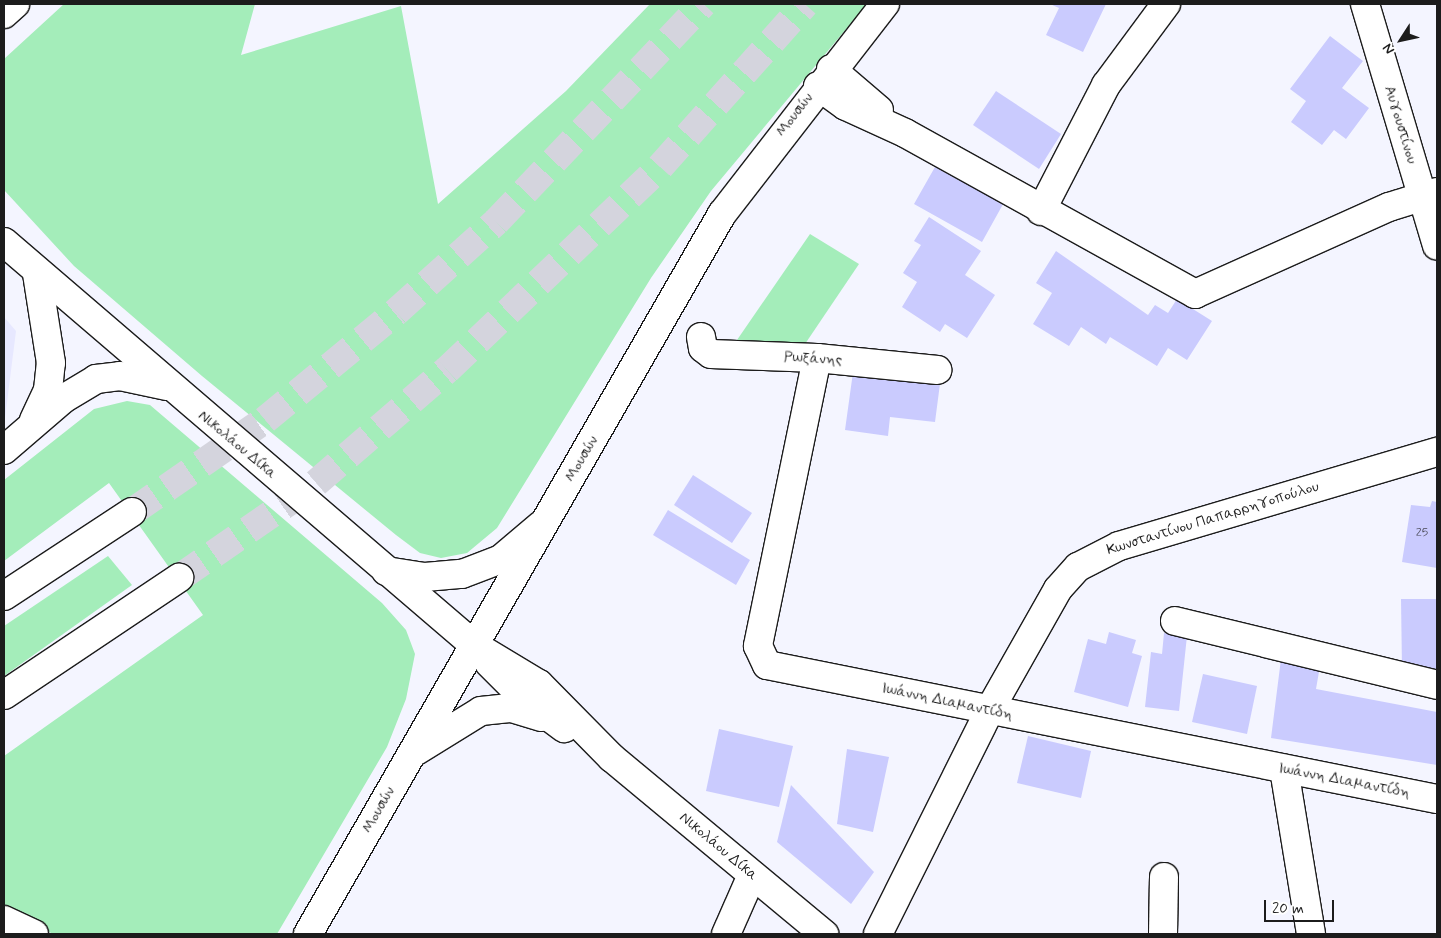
<!DOCTYPE html>
<html>
<head>
<meta charset="utf-8">
<style>
  body { margin:0 }
  #map { position:relative; width:1441px; height:938px; overflow:hidden; background:#f4f5ff; font-family:Mynerve,sans-serif }
  div>[style] { position:absolute }
  .built>* { inset:0; background:#e7e8ff }
  .green>* { inset:0; background:#a4edba }
  .building>* { inset:0; background:#cacbfe }
  .highway-tunnel>* { height:28px; margin-top:-14px; transform-origin:0; background:repeating-linear-gradient(90deg,#d4d4dd 0 28px,transparent 0 42px) }
  .roads { filter:drop-shadow(1px 0 #1c1c1c) drop-shadow(-1px 0 #1c1c1c) drop-shadow(0 1px #1c1c1c) drop-shadow(0 -1px #1c1c1c) }
  .minor>* { height:28px; margin:-14px; padding:0 14px; transform-origin:14px; border-radius:14px; background:#fff }
  .major>* { height:28px; margin:-14px; padding:0 14px; transform-origin:14px; border-radius:14px; background:#fff }
  .highway>* { height:28px; margin:-14px; padding:0 14px; transform-origin:14px; border-radius:14px; background:#fff }
  span { translate:-50% -50%; white-space:nowrap; text-align:center; line-height:1.15; -webkit-text-stroke:4px #fff; paint-order:stroke }
  .number-label { font-size:12px; color:#484854 }
  .number-label span { -webkit-text-stroke-width:0 }
  .street-label { font-size:15px; color:#1c1c1c }
  .frame { position:absolute; inset:0; border:5px solid #1c1c1c; pointer-events:none }
  .north { position:absolute; left:1376px; top:15px; width:50px; height:50px; -webkit-text-stroke:4px #fff; paint-order:stroke; rotate:235deg; font-size:14px; font-weight:700; line-height:20px; text-align:center; color:#1c1c1c }
  .north::after { content:''; display:block; margin:auto; width:18px; height:22px; background:#1c1c1c; clip-path:polygon(50% 0,100% 100%,50% 72%,0 100%) }
  .scale { position:absolute; left:1264px; top:900px; width:70px; height:22px; box-sizing:border-box; border:2px solid #1c1c1c; border-top:0; padding-left:6px; font-size:15px; line-height:18px; white-space:nowrap; color:#1c1c1c; -webkit-text-stroke:4px #fff; paint-order:stroke }
</style>
</head>
<body>
<div id="map">
  <div class="built">
    <i style="clip-path:polygon(4px 317px,16px 331px,4px 426px)"></i>
  </div>
  <div class="green">
    <i style="clip-path:polygon(64px 4px,255px 4px,241px 55px,401px 6px,438px 204px,566px 91px,650px 4px,867px 4px,711px 191px,651px 278px,497px 528px,467px 553px,441px 558px,420px 553px,396px 535px,202px 376px,74px 266px,4px 190px,4px 59px)"></i>
    <i style="clip-path:polygon(810px 234px,859px 264px,803px 347px,737px 340px)"></i>
    <i style="clip-path:polygon(127px 401px,150px 405px,382px 603px,406px 630px,415px 654px,406px 699px,387px 747px,277px 934px,53px 934px,24px 918px,4px 913px,4px 756px,203px 615px,109px 483px,4px 561px,4px 480px,94px 409px)"></i>
    <i style="clip-path:polygon(108px 556px,132px 585px,4px 676px,4px 626px)"></i>
  </div>
  <div class="building">
    <i style="clip-path:polygon(1050px 4px,1106px 4px,1083px 52px,1046px 35px,1059px 8px)"></i>
    <i style="clip-path:polygon(1330px 36px,1363px 61px,1342px 88px,1369px 108px,1346px 139px,1334px 130px,1322px 145px,1291px 122px,1306px 101px,1290px 89px)"></i>
    <i style="clip-path:polygon(996px 91px,1061px 134px,1039px 169px,973px 125px)"></i>
    <i style="clip-path:polygon(935px 167px,960px 181px,965px 173px,1007px 197px,982px 242px,914px 204px)"></i>
    <i style="clip-path:polygon(929px 217px,981px 251px,965px 275px,995px 295px,967px 338px,945px 324px,940px 332px,902px 307px,917px 282px,903px 273px,921px 245px,914px 241px)"></i>
    <i style="clip-path:polygon(1056px 251px,1148px 315px,1155px 305px,1168px 313px,1177px 299px,1212px 321px,1187px 360px,1168px 348px,1157px 366px,1110px 337px,1106px 344px,1081px 327px,1069px 346px,1033px 324px,1052px 293px,1036px 283px)"></i>
    <i style="clip-path:polygon(854px 365px,941px 376px,935px 422px,890px 417px,888px 436px,845px 430px)"></i>
    <i style="clip-path:polygon(693px 475px,752px 513px,732px 543px,674px 505px)"></i>
    <i style="clip-path:polygon(1432px 501px,1437px 502px,1437px 568px,1402px 562px,1411px 505px,1430px 507px)"></i>
    <i style="clip-path:polygon(668px 510px,750px 560px,736px 585px,653px 535px)"></i>
    <i style="clip-path:polygon(1401px 599px,1437px 599px,1437px 669px,1402px 669px)"></i>
    <i style="clip-path:polygon(1109px 632px,1136px 640px,1132px 653px,1142px 656px,1128px 707px,1074px 692px,1088px 639px,1106px 644px)"></i>
    <i style="clip-path:polygon(1164px 633px,1187px 636px,1179px 711px,1145px 707px,1151px 652px,1162px 654px)"></i>
    <i style="clip-path:polygon(1281px 659px,1320px 666px,1316px 689px,1437px 712px,1437px 765px,1271px 738px)"></i>
    <i style="clip-path:polygon(1203px 674px,1257px 686px,1247px 734px,1192px 722px)"></i>
    <i style="clip-path:polygon(719px 729px,793px 746px,779px 807px,706px 791px)"></i>
    <i style="clip-path:polygon(1028px 736px,1091px 751px,1081px 798px,1017px 783px)"></i>
    <i style="clip-path:polygon(847px 749px,889px 757px,873px 832px,837px 824px)"></i>
    <i style="clip-path:polygon(791px 785px,874px 872px,851px 904px,777px 842px)"></i>
  </div>
  <div class="highway-tunnel">
    <i style="left:132px;top:512px;width:162px;rotate:-34.7deg"></i>
    <i style="left:265px;top:420px;width:170px;rotate:-39.5deg"></i>
    <i style="left:396px;top:312px;width:135px;rotate:-42deg"></i>
    <i style="left:496px;top:222px;width:301px;rotate:-46.5deg"></i>
    <i style="left:179px;top:578px;width:167px;rotate:-34.7deg"></i>
    <i style="left:316px;top:483px;width:173px;rotate:-40.8deg"></i>
    <i style="left:447px;top:370px;width:294px;rotate:-43.6deg"></i>
    <i style="left:660px;top:167px;width:218px;rotate:-48.3deg"></i>
  </div>
  <div class="roads">
    <div class="minor">
      <i style="left:1365px;top:4px;width:252px;rotate:73.4deg"></i>
      <i style="left:4px;top:14px;width:15px;rotate:-42deg"></i>
      <i style="left:831px;top:69px;width:63px;rotate:40.5deg"></i>
      <i style="left:818px;top:86px;width:34px;rotate:36deg"></i>
      <i style="left:846px;top:106px;width:65px;rotate:24.6deg"></i>
      <i style="left:905px;top:133px;width:332px;rotate:29deg"></i>
      <i style="left:1195px;top:294px;width:213px;rotate:-24.2deg"></i>
      <i style="left:1389px;top:207px;width:50px;rotate:-17.4deg"></i>
      <i style="left:1041px;top:211px;width:142px;rotate:-62.7deg"></i>
      <i style="left:1106px;top:85px;width:101px;rotate:-53.5deg"></i>
      <i style="left:4px;top:242px;width:619px;rotate:40.61deg"></i>
      <i style="left:701px;top:337px;width:11px;rotate:80deg"></i>
      <i style="left:703px;top:348px;width:10px;rotate:37deg"></i>
      <i style="left:711px;top:354px;width:106px;rotate:2.2deg"></i>
      <i style="left:817px;top:358px;width:121px;rotate:5.7deg"></i>
      <i style="left:817px;top:358px;width:294px;rotate:101.6deg"></i>
      <i style="left:758px;top:646px;width:21px;rotate:65deg"></i>
      <i style="left:767px;top:665px;width:683px;rotate:11.31deg"></i>
      <i style="left:386px;top:571px;width:39px;rotate:9deg"></i>
      <i style="left:425px;top:577px;width:37px;rotate:-5deg"></i>
      <i style="left:462px;top:574px;width:42px;rotate:-21deg"></i>
      <i style="left:501px;top:559px;width:52px;rotate:-40.4deg"></i>
      <i style="left:1175px;top:621px;width:270px;rotate:13.7deg"></i>
      <i style="left:1284px;top:769px;width:167px;rotate:80.7deg"></i>
      <i style="left:726px;top:934px;width:64px;rotate:-66.2deg"></i>
      <i style="left:878px;top:934px;width:249px;rotate:-63.5deg"></i>
      <i style="left:989px;top:711px;width:140px;rotate:-60.5deg"></i>
      <i style="left:1058px;top:589px;width:30px;rotate:-48deg"></i>
      <i style="left:1078px;top:567px;width:46px;rotate:-27.1deg"></i>
      <i style="left:1119px;top:546px;width:332px;rotate:-16.5deg"></i>
      <i style="left:1163px;top:934px;width:57px;rotate:-89deg"></i>
    </div>
    <div class="major">
      <i style="left:474px;top:645px;width:76px;rotate:31deg"></i>
      <i style="left:539px;top:684px;width:104px;rotate:45.4deg"></i>
      <i style="left:612px;top:758px;width:276px;rotate:39.7deg"></i>
      <i style="left:489px;top:663px;width:51px;rotate:45deg"></i>
      <i style="left:525px;top:699px;width:49px;rotate:36.6deg"></i>
      <i style="left:416px;top:751px;width:76px;rotate:-31.6deg"></i>
      <i style="left:481px;top:711px;width:31px;rotate:-6deg"></i>
      <i style="left:512px;top:708px;width:31px;rotate:17deg"></i>
      <i style="left:308px;top:934px;width:831px;rotate:-60.1deg"></i>
      <i style="left:722px;top:214px;width:266px;rotate:-52.2deg"></i>
    </div>
    <div class="highway">
      <i style="left:34px;top:420px;width:33px;rotate:-65deg"></i>
      <i style="left:48px;top:390px;width:27px;rotate:-84deg"></i>
      <i style="left:51px;top:363px;width:90px;rotate:-98.9deg"></i>
      <i style="left:4px;top:450px;width:78px;rotate:-40.8deg"></i>
      <i style="left:63px;top:399px;width:39px;rotate:-31deg"></i>
      <i style="left:96px;top:379px;width:24px;rotate:-7deg"></i>
      <i style="left:120px;top:376px;width:48px;rotate:12deg"></i>
      <i style="left:4px;top:596px;width:153px;rotate:-33.3deg"></i>
      <i style="left:4px;top:695px;width:211px;rotate:-33.8deg"></i>
      <i style="left:4px;top:920px;width:33px;rotate:25deg"></i>
    </div>
  </div>
  <div class="number-label">
    <span style="left:1422px;top:534px">25</span>
  </div>
  <div class="street-label">
    <span style="left:795px;top:115px;rotate:-52deg">Μουσών</span>
    <span style="left:1400px;top:125px;rotate:73deg">Αυγουστίνου</span>
    <span style="left:813px;top:359px;rotate:4deg">Ρωξάνης</span>
    <span style="left:237px;top:445px;rotate:40deg">Νικολάου Δίκα</span>
    <span style="left:582px;top:459px;rotate:-59deg">Μουσών</span>
    <span style="left:1213px;top:519px;rotate:-17deg">Κωνσταντίνου Παπαρρηγοπούλου</span>
    <span style="left:947px;top:702px;rotate:12deg">Ιωάννη Διαμαντίδη</span>
    <span style="left:1344px;top:781px;rotate:11deg">Ιωάννη Διαμαντίδη</span>
    <span style="left:379px;top:810px;rotate:-60deg">Μουσών</span>
    <span style="left:718px;top:847px;rotate:40deg">Νικολάου Δίκα</span>
  </div>
  <div class="frame"></div>
  <div class="north">N</div>
  <div class="scale">20 m</div>
</div>
</body>
</html>
